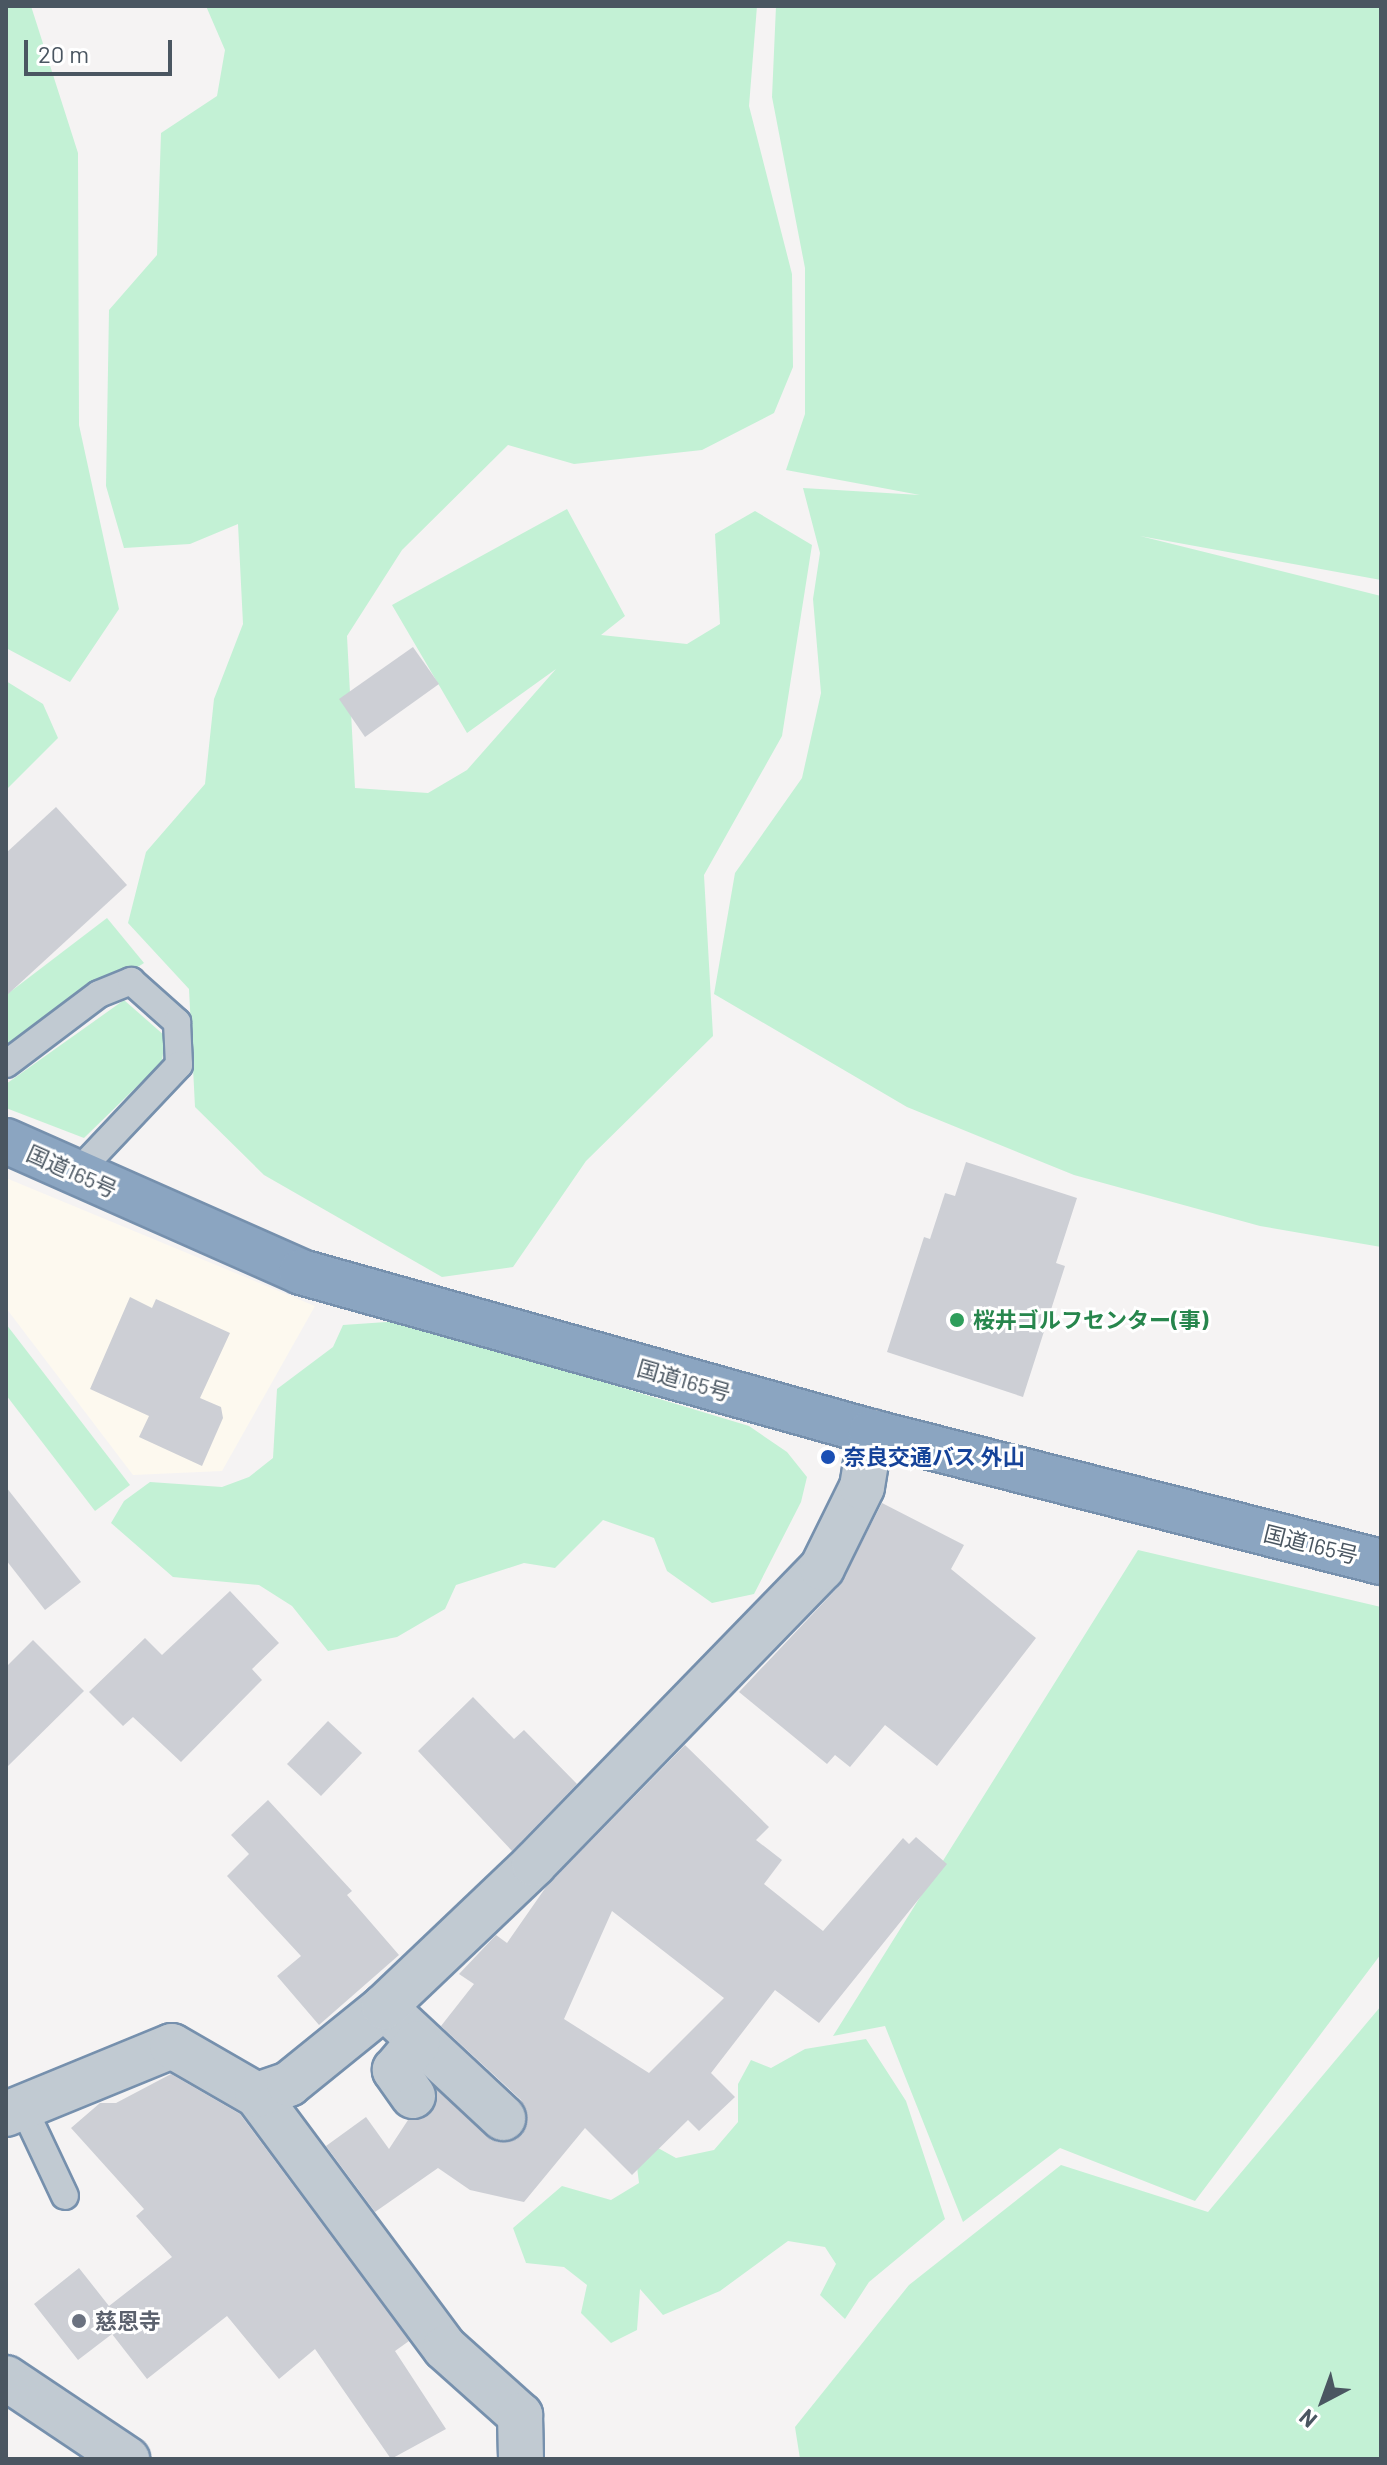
<!DOCTYPE html>
<html>
<head>
<meta charset="utf-8">
<style>
  body { margin:0 }
  #map { position:relative; width:1387px; height:2465px; overflow:hidden; background:#f5f3f3; font-family:Barlow,"Noto Sans JP",sans-serif }
  div>[style] { position:absolute }
  .commercial>* { inset:0; background:#fdf9ef }
  .green>* { inset:0; background:#c3f1d5 }
  .building>* { inset:0; background:#cdcfd5 }
  .roads { filter:drop-shadow(2px 0 #7690ad) drop-shadow(-2px 0 #7690ad) drop-shadow(0 2px #7690ad) drop-shadow(0 -2px #7690ad) }
  .lane>* { height:26px; margin:-13px; padding:0 13px; transform-origin:13px; border-radius:13px; background:#c1cad2 }
  .street>* { height:44px; margin:-22px; padding:0 22px; transform-origin:22px; border-radius:22px; background:#c1cad2 }
  .highway>* { height:44px; margin:-22px; padding:0 22px; transform-origin:22px; border-radius:22px; background:#8ba5c1 }
  .dots>* { width:22px; height:22px; translate:-50% -50%; box-sizing:border-box; border:4px solid #fff; border-radius:50% }
  span { translate:-50% -50%; white-space:nowrap; text-align:center; line-height:1.15; -webkit-text-stroke:6px #fff; paint-order:stroke }
  .street-label { font-size:22px; color:#4a5661 }
  .leisure-label { font-size:22px; color:#27864d; font-weight:700 }
  .left { translate:0 -50%; text-align:left }
  .transit-label { font-size:22px; color:#164399; font-weight:700 }
  .worship-label { font-size:22px; color:#5b616d; font-weight:700 }
  .frame { position:absolute; inset:0; border:8px solid #4a5661; pointer-events:none }
  .north { position:absolute; left:1283px; top:2361px; width:80px; height:80px; -webkit-text-stroke:6px #fff; paint-order:stroke; rotate:221deg; font-size:22px; font-weight:700; line-height:32px; text-align:center; color:#4a5661 }
  .north::after { content:''; display:block; margin:auto; width:28px; height:36px; background:#4a5661; clip-path:polygon(50% 0,100% 100%,50% 72%,0 100%) }
  .scale { position:absolute; left:24px; top:40px; width:148px; height:36px; box-sizing:border-box; border:4px solid #4a5661; border-top:0; padding-left:10px; font-size:24px; line-height:28px; white-space:nowrap; color:#4a5661; -webkit-text-stroke:6px #fff; paint-order:stroke }
</style>
</head>
<body>
<div id="map">
  <div class="commercial">
    <i style="clip-path:polygon(6px 1178px,315px 1306px,222px 1471px,133px 1475px,6px 1308px)"></i>
  </div>
  <div class="green">
    <i style="clip-path:polygon(6px 6px,31px 6px,78px 153px,79px 425px,119px 609px,70px 682px,6px 648px)"></i>
    <i style="clip-path:polygon(206px 6px,757px 6px,749px 106px,792px 274px,793px 367px,774px 413px,702px 450px,574px 464px,508px 445px,402px 550px,347px 636px,355px 788px,428px 793px,467px 770px,556px 669px,467px 733px,392px 605px,567px 509px,625px 616px,601px 635px,687px 644px,720px 624px,715px 534px,755px 511px,812px 545px,782px 736px,704px 875px,713px 1036px,586px 1161px,513px 1267px,442px 1277px,264px 1175px,195px 1107px,189px 989px,128px 923px,146px 852px,205px 784px,214px 699px,243px 624px,238px 524px,190px 544px,124px 548px,106px 486px,109px 310px,157px 255px,161px 133px,217px 96px,225px 50px)"></i>
    <i style="clip-path:polygon(776px 6px,1381px 6px,1381px 580px,1140px 536px,1381px 596px,1381px 1247px,1260px 1226px,1074px 1175px,907px 1107px,714px 994px,735px 873px,802px 778px,821px 693px,813px 599px,820px 553px,803px 488px,920px 495px,786px 470px,805px 414px,805px 268px,772px 97px)"></i>
    <i style="clip-path:polygon(6px 681px,43px 704px,58px 738px,6px 790px)"></i>
    <i style="clip-path:polygon(107px 918px,144px 963px,6px 1051px,6px 995px)"></i>
    <i style="clip-path:polygon(124px 1000px,165px 1036px,162px 1062px,84px 1138px,6px 1108px,6px 1084px)"></i>
    <i style="clip-path:polygon(401px 1321px,749px 1426px,787px 1452px,807px 1477px,801px 1502px,754px 1594px,712px 1603px,667px 1571px,654px 1538px,603px 1520px,555px 1568px,524px 1563px,456px 1585px,445px 1609px,397px 1637px,328px 1651px,292px 1606px,259px 1585px,173px 1577px,111px 1523px,124px 1501px,150px 1482px,222px 1487px,249px 1477px,273px 1458px,277px 1389px,333px 1347px,343px 1325px)"></i>
    <i style="clip-path:polygon(6px 1324px,130px 1485px,95px 1511px,6px 1395px)"></i>
    <i style="clip-path:polygon(1138px 1550px,1381px 1607px,1381px 1954px,1195px 2201px,1060px 2148px,963px 2222px,885px 2026px,833px 2036px)"></i>
    <i style="clip-path:polygon(1381px 2006px,1381px 2459px,800px 2459px,795px 2427px,909px 2285px,1061px 2165px,1208px 2212px)"></i>
    <i style="clip-path:polygon(866px 2039px,906px 2101px,945px 2219px,869px 2282px,845px 2319px,820px 2295px,836px 2264px,825px 2247px,788px 2241px,720px 2291px,663px 2315px,640px 2289px,637px 2330px,611px 2343px,581px 2313px,587px 2285px,564px 2267px,526px 2263px,513px 2228px,562px 2186px,611px 2200px,639px 2183px,636px 2159px,658px 2148px,676px 2158px,714px 2150px,738px 2122px,738px 2084px,751px 2060px,771px 2068px,805px 2049px)"></i>
  </div>
  <div class="building">
    <i style="clip-path:polygon(413px 647px,439px 684px,365px 737px,339px 699px)"></i>
    <i style="clip-path:polygon(56px 807px,127px 885px,6px 996px,6px 853px)"></i>
    <i style="clip-path:polygon(966px 1162px,1077px 1198px,1056px 1263px,1065px 1266px,1023px 1397px,887px 1352px,924px 1237px,930px 1239px,945px 1193px,955px 1196px)"></i>
    <i style="clip-path:polygon(130px 1297px,152px 1308px,156px 1299px,230px 1333px,200px 1398px,221px 1407px,223px 1418px,202px 1466px,139px 1437px,149px 1416px,90px 1389px)"></i>
    <i style="clip-path:polygon(6px 1487px,81px 1582px,45px 1610px,6px 1560px)"></i>
    <i style="clip-path:polygon(882px 1503px,964px 1545px,951px 1569px,1036px 1638px,937px 1766px,885px 1725px,850px 1767px,835px 1755px,827px 1764px,739px 1692px,840px 1585px)"></i>
    <i style="clip-path:polygon(230px 1591px,279px 1643px,252px 1669px,262px 1680px,181px 1762px,133px 1717px,123px 1726px,89px 1692px,145px 1638px,162px 1655px)"></i>
    <i style="clip-path:polygon(33px 1640px,84px 1691px,6px 1768px,6px 1667px)"></i>
    <i style="clip-path:polygon(473px 1697px,514px 1739px,524px 1730px,577px 1784px,512px 1851px,418px 1751px)"></i>
    <i style="clip-path:polygon(328px 1721px,362px 1753px,321px 1796px,287px 1764px)"></i>
    <i style="clip-path:polygon(evenodd,685px 1745px,769px 1827px,756px 1840px,782px 1860px,764px 1884px,823px 1931px,903px 1838px,909px 1844px,916px 1837px,947px 1864px,819px 2023px,775px 1990px,711px 2073px,735px 2097px,699px 2131px,688px 2120px,632px 2175px,585px 2128px,524px 2202px,470px 2190px,438px 2168px,375px 2212px,326px 2146px,366px 2117px,389px 2149px,408px 2120px,435px 2107px,437px 2090px,497px 2142px,522px 2134px,527px 2123px,521px 2100px,441px 2026px,474px 1984px,459px 1974px,496px 1935px,507px 1943px,546px 1887px,685px 1745px,612px 1911px,724px 1998px,649px 2073px,564px 2019px,612px 1911px)"></i>
    <i style="clip-path:polygon(268px 1800px,352px 1891px,347px 1895px,399px 1955px,319px 2025px,277px 1976px,301px 1956px,227px 1876px,249px 1854px,231px 1835px)"></i>
    <i style="clip-path:polygon(171px 2074px,240px 2114px,409px 2341px,395px 2351px,446px 2429px,391px 2459px,315px 2349px,279px 2379px,227px 2316px,147px 2379px,112px 2334px,78px 2360px,34px 2304px,79px 2268px,109px 2306px,172px 2257px,136px 2216px,144px 2209px,71px 2128px,100px 2103px,116px 2103px)"></i>
  </div>
  <div class="roads">
    <div class="lane">
      <i style="left:6px;top:1064px;width:116px;rotate:-37deg"></i>
      <i style="left:99px;top:994px;width:35px;rotate:-22deg"></i>
      <i style="left:131px;top:981px;width:62px;rotate:41.7deg"></i>
      <i style="left:177px;top:1022px;width:43px;rotate:87.3deg"></i>
      <i style="left:179px;top:1065px;width:149px;rotate:133.4deg"></i>
      <i style="left:24px;top:2109px;width:96px;rotate:64.8deg"></i>
    </div>
    <div class="street">
      <i style="left:384px;top:2007px;width:163px;rotate:43deg"></i>
      <i style="left:257px;top:2095px;width:315px;rotate:53.4deg"></i>
      <i style="left:445px;top:2348px;width:101px;rotate:41.8deg"></i>
      <i style="left:520px;top:2415px;width:44px;rotate:88.7deg"></i>
      <i style="left:413px;top:2096px;width:32px;rotate:-125deg"></i>
      <i style="left:395px;top:2070px;width:35px;rotate:-50deg"></i>
      <i style="left:6px;top:2114px;width:179px;rotate:-22.3deg"></i>
      <i style="left:172px;top:2046px;width:98px;rotate:30deg"></i>
      <i style="left:257px;top:2095px;width:34px;rotate:-19deg"></i>
      <i style="left:289px;top:2084px;width:122px;rotate:-39deg"></i>
      <i style="left:384px;top:2007px;width:207px;rotate:-43.6deg"></i>
      <i style="left:534px;top:1864px;width:413px;rotate:-45.8deg"></i>
      <i style="left:822px;top:1568px;width:90px;rotate:-63.7deg"></i>
      <i style="left:862px;top:1487px;width:56px;rotate:-80.7deg"></i>
      <i style="left:6px;top:2378px;width:146px;rotate:33.8deg"></i>
    </div>
    <div class="highway">
      <i style="left:6px;top:1141px;width:323px;rotate:23.9deg"></i>
      <i style="left:301px;top:1272px;width:592px;rotate:15.68deg"></i>
      <i style="left:871px;top:1432px;width:526px;rotate:14.3deg"></i>
    </div>
  </div>
  <div class="dots">
    <i style="left:957px;top:1320px;background:#2e9e5b"></i>
    <i style="left:828px;top:1457px;background:#1a4fb4"></i>
    <i style="left:79px;top:2321px;background:#6b7280"></i>
  </div>
  <div class="street-label">
    <span style="left:72px;top:1171px;rotate:24deg">国道165号</span>
    <span style="left:684px;top:1380px;rotate:16deg">国道165号</span>
    <span style="left:1311px;top:1544px;rotate:14deg">国道165号</span>
  </div>
  <div class="leisure-label">
    <span class="left" style="left:973px;top:1320px">桜井ゴルフセンター(事)</span>
  </div>
  <div class="transit-label">
    <span class="left" style="left:844px;top:1457px">奈良交通バス 外山</span>
  </div>
  <div class="worship-label">
    <span class="left" style="left:95px;top:2321px">慈恩寺</span>
  </div>
  <div class="frame"></div>
  <div class="north">N</div>
  <div class="scale">20 m</div>
</div>
</body>
</html>
